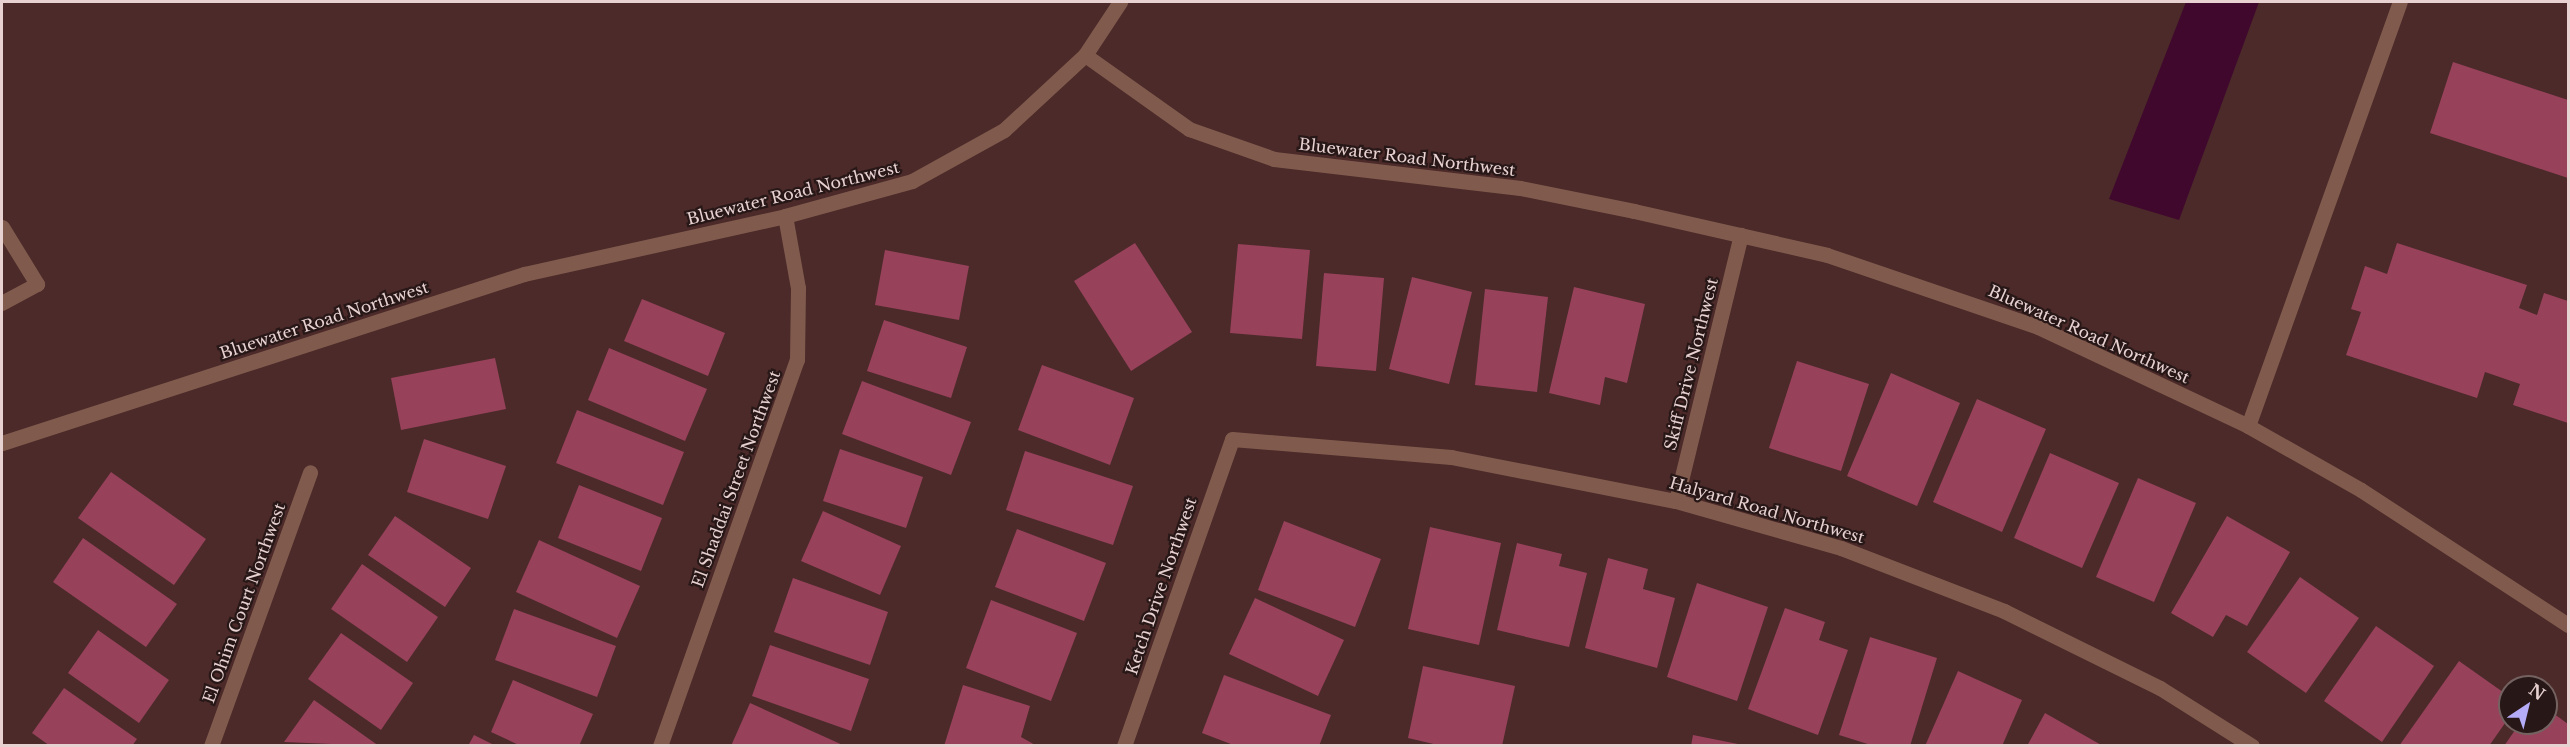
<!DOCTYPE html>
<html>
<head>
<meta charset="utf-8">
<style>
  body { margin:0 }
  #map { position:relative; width:2570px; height:747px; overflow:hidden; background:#4b2a29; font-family:"Libre Baskerville",serif }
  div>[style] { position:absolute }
  .water>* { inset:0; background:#41082e }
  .building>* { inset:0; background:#97415b }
  .minor>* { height:15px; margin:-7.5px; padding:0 7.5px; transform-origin:7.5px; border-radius:7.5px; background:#805b4d }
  span { translate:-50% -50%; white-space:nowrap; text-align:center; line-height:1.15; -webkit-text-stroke:4.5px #271717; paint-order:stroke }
  .street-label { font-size:16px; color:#e8d2d1 }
  .frame { position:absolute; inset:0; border:3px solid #e8d2d1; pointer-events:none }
  .north { position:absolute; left:2498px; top:675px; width:60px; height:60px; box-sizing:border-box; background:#271717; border:2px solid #746261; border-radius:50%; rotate:35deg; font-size:16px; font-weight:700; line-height:24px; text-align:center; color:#e8d2d1 }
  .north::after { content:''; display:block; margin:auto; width:21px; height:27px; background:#b5acf8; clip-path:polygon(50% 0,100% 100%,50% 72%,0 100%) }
</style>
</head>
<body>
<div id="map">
  <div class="water">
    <i style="clip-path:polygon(2186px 2px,2259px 2px,2179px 220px,2109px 199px)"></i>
  </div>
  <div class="building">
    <i style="clip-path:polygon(2453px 62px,2568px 100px,2568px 178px,2430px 133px)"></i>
    <i style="clip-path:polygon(1135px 243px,1192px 332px,1131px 371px,1074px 281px)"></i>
    <i style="clip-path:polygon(2397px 243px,2527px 285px,2519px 308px,2537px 315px,2544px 293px,2568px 301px,2568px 423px,2513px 405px,2520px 384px,2485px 372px,2477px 398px,2346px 355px,2361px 312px,2351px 309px,2365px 266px,2387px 274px)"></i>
    <i style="clip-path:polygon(1238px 244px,1310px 250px,1302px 339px,1230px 333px)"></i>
    <i style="clip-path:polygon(885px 250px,969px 266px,959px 320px,875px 305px)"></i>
    <i style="clip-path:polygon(1324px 273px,1384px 278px,1376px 371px,1316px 366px)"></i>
    <i style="clip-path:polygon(1412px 277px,1472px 292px,1449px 384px,1389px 369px)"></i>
    <i style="clip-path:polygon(1574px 287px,1645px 304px,1627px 383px,1605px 377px,1600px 405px,1549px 393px)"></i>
    <i style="clip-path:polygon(1485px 289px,1548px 297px,1537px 392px,1475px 385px)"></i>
    <i style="clip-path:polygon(642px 299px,725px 333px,708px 376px,624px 341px)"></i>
    <i style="clip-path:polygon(884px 320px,967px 347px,951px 398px,867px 371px)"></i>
    <i style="clip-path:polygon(609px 348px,707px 389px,685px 441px,588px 400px)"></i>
    <i style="clip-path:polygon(495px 358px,506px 409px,401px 430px,391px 378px)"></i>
    <i style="clip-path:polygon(1797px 361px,1869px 384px,1841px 471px,1769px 448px)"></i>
    <i style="clip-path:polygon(1042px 365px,1134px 398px,1110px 465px,1018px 430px)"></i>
    <i style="clip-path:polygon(1891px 373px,1960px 403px,1917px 506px,1847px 476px)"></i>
    <i style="clip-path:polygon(862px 381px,971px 422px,951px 475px,842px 434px)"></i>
    <i style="clip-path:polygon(1977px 399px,2046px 429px,2002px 532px,1933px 502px)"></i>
    <i style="clip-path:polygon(577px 410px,684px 452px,663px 505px,556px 463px)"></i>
    <i style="clip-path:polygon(424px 439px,506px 466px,488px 519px,407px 492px)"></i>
    <i style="clip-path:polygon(840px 449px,923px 477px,906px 528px,823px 501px)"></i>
    <i style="clip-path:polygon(1025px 451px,1133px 486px,1113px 545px,1006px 510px)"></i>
    <i style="clip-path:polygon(2050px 453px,2119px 483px,2082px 568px,2014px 538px)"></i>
    <i style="clip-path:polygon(111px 472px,206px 539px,174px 585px,78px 518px)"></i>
    <i style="clip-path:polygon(2138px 478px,2196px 503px,2154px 602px,2096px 577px)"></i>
    <i style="clip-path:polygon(579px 485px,662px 518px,641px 571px,558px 538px)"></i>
    <i style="clip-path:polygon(823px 511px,901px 546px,880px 595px,801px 561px)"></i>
    <i style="clip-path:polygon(395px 516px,471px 568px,445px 607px,368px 555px)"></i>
    <i style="clip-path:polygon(2227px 516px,2290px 552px,2247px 626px,2226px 615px,2213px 637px,2171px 613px)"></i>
    <i style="clip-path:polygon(1284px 521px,1381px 559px,1355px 627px,1258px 590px)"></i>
    <i style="clip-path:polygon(1430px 527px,1501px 543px,1479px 645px,1408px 629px)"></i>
    <i style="clip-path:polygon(1017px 529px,1106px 563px,1084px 621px,995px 587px)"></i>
    <i style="clip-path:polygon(83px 538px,177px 604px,146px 647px,53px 582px)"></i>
    <i style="clip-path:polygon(539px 540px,640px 586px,617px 638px,516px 592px)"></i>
    <i style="clip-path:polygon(1517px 543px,1562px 554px,1559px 566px,1587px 573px,1569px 647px,1497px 630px)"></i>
    <i style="clip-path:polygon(1608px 558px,1648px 569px,1643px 589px,1675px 598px,1657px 668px,1585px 648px)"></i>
    <i style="clip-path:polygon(362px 564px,438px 617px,407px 662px,331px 609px)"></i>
    <i style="clip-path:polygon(2300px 577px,2359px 618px,2306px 693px,2247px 652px)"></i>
    <i style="clip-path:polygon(793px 578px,888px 612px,870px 665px,774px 632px)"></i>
    <i style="clip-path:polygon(1697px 583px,1768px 607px,1737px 701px,1667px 677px)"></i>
    <i style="clip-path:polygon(1255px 598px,1344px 640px,1318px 696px,1229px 654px)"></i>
    <i style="clip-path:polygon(991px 600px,1077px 633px,1051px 701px,966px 668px)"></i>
    <i style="clip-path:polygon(1785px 608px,1825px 622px,1819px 640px,1848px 650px,1818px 735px,1748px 709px)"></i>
    <i style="clip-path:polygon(514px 609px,616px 646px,597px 697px,495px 660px)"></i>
    <i style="clip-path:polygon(2376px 626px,2434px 666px,2382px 742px,2324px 701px)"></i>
    <i style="clip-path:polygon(98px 630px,169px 680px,139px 723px,68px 673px)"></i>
    <i style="clip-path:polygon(341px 633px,413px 683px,381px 730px,308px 679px)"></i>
    <i style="clip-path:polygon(1870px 637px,1937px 658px,1910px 746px,1874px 746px,1839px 735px)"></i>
    <i style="clip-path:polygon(770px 645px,869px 679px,851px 731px,752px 696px)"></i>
    <i style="clip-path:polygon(2459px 661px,2510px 697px,2510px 716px,2489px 746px,2399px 746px)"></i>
    <i style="clip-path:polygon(1423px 666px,1515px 686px,1502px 746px,1442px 746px,1408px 738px)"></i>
    <i style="clip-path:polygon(1958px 671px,2022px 700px,2002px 746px,1925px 746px)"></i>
    <i style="clip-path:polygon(1224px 675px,1331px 715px,1319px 746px,1236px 746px,1202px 733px)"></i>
    <i style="clip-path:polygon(513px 680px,593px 714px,579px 746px,521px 746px,491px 732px)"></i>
    <i style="clip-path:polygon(963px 685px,1030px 706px,1021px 737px,1037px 746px,944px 746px)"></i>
    <i style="clip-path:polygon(64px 688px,137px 739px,132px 746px,50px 746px,32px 733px)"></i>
    <i style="clip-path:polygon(314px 700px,379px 746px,284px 742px)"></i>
    <i style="clip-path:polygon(750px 703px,845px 746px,731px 746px)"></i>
    <i style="clip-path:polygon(2546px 708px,2568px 724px,2568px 746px,2504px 746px,2520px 723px,2546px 723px)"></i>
    <i style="clip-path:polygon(2045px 713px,2103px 746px,2027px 746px)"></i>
    <i style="clip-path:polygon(474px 735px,496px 746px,468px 746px)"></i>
    <i style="clip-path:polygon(1693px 735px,1738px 744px,1738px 746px,1691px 746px)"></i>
  </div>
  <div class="minor">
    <i style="left:1085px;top:55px;width:64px;rotate:-56.6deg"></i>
    <i style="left:2px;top:227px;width:67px;rotate:58.4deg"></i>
    <i style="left:37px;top:284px;width:40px;rotate:152deg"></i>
    <i style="left:2248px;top:426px;width:450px;rotate:-70.3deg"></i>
    <i style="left:2px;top:443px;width:549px;rotate:-17.94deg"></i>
    <i style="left:524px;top:274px;width:267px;rotate:-12.5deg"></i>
    <i style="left:785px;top:216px;width:132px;rotate:-15.4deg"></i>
    <i style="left:912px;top:181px;width:105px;rotate:-29deg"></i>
    <i style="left:1004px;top:130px;width:110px;rotate:-42.8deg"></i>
    <i style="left:1085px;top:55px;width:128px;rotate:35.4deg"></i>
    <i style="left:1189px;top:129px;width:90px;rotate:19.4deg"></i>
    <i style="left:1274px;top:159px;width:248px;rotate:6.7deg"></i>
    <i style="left:1520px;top:188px;width:116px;rotate:11.4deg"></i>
    <i style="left:1634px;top:211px;width:198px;rotate:12.8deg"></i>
    <i style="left:1827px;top:255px;width:223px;rotate:18.8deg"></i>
    <i style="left:2038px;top:327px;width:232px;rotate:25.2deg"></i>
    <i style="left:2248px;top:426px;width:130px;rotate:29.5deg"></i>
    <i style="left:2361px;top:490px;width:247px;rotate:33.1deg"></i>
    <i style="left:1676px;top:501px;width:274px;rotate:-76.3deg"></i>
    <i style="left:211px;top:746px;width:291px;rotate:-70.1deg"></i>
    <i style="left:660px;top:746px;width:410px;rotate:-70.5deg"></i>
    <i style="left:797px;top:360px;width:72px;rotate:-89.2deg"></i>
    <i style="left:798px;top:288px;width:73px;rotate:-100.2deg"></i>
    <i style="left:1124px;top:746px;width:325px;rotate:-70.6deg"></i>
    <i style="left:1232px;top:439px;width:220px;rotate:4.7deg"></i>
    <i style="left:1451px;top:457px;width:229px;rotate:11.1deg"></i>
    <i style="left:1676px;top:501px;width:172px;rotate:15.9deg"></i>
    <i style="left:1841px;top:548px;width:175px;rotate:21.1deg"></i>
    <i style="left:2004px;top:611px;width:174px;rotate:26.3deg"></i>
    <i style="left:2160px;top:688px;width:109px;rotate:32.2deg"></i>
  </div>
  <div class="street-label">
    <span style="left:1407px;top:157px;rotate:7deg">Bluewater Road Northwest</span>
    <span style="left:793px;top:193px;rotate:-14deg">Bluewater Road Northwest</span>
    <span style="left:324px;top:320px;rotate:-18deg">Bluewater Road Northwest</span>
    <span style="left:2089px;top:334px;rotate:24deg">Bluewater Road Northwest</span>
    <span style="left:1691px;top:364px;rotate:-76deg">Skiff Drive Northwest</span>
    <span style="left:736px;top:479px;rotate:-70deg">El Shaddai Street Northwest</span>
    <span style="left:1767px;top:510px;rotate:16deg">Halyard Road Northwest</span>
    <span style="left:1161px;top:586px;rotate:-71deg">Ketch Drive Northwest</span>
    <span style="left:244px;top:603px;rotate:-70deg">El Ohim Court Northwest</span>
  </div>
  <div class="frame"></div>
  <div class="north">N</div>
</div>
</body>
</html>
